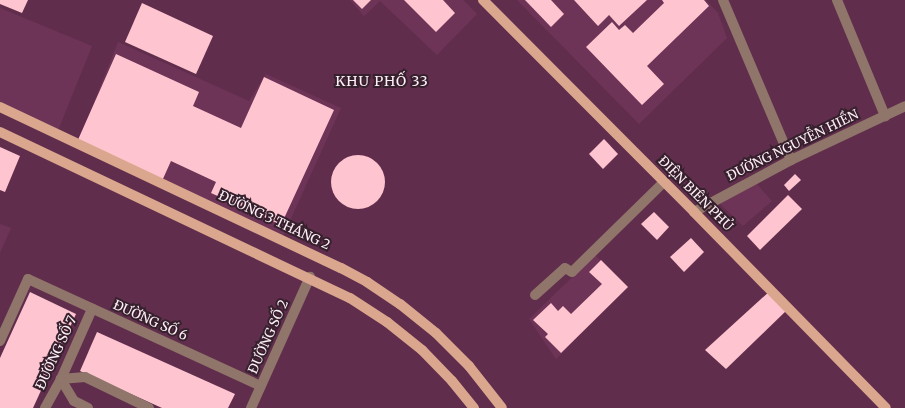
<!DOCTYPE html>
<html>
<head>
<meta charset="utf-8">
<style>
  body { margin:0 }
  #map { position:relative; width:905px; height:408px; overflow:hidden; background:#602e4c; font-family:Merriweather,serif }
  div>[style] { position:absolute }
  .built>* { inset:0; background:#6e3457 }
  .building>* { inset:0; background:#fec5d0 }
  .round { border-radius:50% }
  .minor>* { height:10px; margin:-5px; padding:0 5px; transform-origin:5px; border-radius:5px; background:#90756a }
  .primary>* { height:10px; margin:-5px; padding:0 5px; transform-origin:5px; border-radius:5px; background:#dba68e }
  span { translate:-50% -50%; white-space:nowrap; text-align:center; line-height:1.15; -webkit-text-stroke:4px #37202d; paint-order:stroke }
  .street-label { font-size:13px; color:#fef0f7 }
  .neighbourhood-label { font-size:14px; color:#fef0f7; letter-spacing:1px }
</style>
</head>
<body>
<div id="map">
  <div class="built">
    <i style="clip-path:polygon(350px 0,463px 0,477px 14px,437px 55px,380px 1px,364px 16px)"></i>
    <i style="clip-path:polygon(517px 0,706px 0,718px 13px,727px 38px,639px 124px)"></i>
    <i style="clip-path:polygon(0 8px,92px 46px,57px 133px,0 105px)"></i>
    <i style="clip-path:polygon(118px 42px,249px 101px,266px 74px,341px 108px,283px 236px,78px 142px)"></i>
    <i style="clip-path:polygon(754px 181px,772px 201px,743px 226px,720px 204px)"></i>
    <i style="clip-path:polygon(0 224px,11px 228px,0 253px)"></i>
    <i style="clip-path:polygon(595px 255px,628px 287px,556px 359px,529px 319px)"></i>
  </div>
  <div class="building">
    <i style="clip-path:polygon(0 0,28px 0,22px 13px,0 4px)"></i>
    <i style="clip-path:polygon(353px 0,371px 0,362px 9px)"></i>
    <i style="clip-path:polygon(404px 0,443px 0,455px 13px,436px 32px)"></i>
    <i style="clip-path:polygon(525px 0,551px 0,564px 14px,551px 27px)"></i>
    <i style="clip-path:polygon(574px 0,647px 0,619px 26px,609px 15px,598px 26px)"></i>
    <i style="clip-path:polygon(662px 0,704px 0,709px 6px,647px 66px,664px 84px,642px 105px,586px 47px,612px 22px,619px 30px,625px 25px,633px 33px,664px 3px)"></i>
    <i style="clip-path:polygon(142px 3px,213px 36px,196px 74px,125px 42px)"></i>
    <i style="clip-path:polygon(116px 54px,199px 92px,193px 106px,241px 128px,264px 77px,334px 110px,281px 225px,211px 193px,216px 182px,171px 161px,162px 181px,77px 142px)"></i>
    <i style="clip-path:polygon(604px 139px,618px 154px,603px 169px,589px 154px)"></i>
    <i style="clip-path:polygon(0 147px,20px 156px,5px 192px,0 190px)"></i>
    <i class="round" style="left:331px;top:155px;width:54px;height:54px"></i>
    <i style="clip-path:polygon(795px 174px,801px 180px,789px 191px,784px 185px)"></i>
    <i style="clip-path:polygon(788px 195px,802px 209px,760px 250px,747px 236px)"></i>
    <i style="clip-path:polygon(654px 212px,669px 227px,657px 240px,641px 224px)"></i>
    <i style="clip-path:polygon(691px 238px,704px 252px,684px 272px,670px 257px)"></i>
    <i style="clip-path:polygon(601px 260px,628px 287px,561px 353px,545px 337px,548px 334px,533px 320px,551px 303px,558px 311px,563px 306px,571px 314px,602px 284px,589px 272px)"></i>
    <i style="clip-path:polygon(771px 290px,788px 309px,726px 369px,705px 350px)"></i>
    <i style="clip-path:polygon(30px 292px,76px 314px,33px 408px,0 408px,0 358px)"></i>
    <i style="clip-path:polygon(97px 332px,235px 394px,228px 408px,162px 408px,80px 371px)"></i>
  </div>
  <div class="minor">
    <i style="left:723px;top:0;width:174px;rotate:67deg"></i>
    <i style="left:837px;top:0;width:126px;rotate:67.5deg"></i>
    <i style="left:694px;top:212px;width:110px;rotate:-28.2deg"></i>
    <i style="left:791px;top:160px;width:126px;rotate:-25.3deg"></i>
    <i style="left:535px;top:295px;width:40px;rotate:-42deg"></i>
    <i style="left:565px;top:268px;width:8px;rotate:30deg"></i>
    <i style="left:572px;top:272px;width:129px;rotate:-44.4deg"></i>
    <i style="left:0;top:341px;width:68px;rotate:-65.7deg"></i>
    <i style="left:28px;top:279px;width:256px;rotate:24.7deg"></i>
    <i style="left:45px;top:408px;width:33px;rotate:-61deg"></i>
    <i style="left:61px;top:379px;width:77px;rotate:-66.1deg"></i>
    <i style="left:88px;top:408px;width:16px;rotate:-153deg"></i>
    <i style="left:74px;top:401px;width:26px;rotate:-121deg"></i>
    <i style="left:61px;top:379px;width:24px;rotate:-5deg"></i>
    <i style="left:85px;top:377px;width:71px;rotate:25.8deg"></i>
    <i style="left:251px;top:408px;width:144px;rotate:-65.8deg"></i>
  </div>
  <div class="primary">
    <i style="left:483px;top:0;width:299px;rotate:45.1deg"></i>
    <i style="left:694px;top:212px;width:274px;rotate:45.6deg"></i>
    <i style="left:0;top:107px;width:377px;rotate:25.3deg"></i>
    <i style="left:341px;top:268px;width:30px;rotate:28deg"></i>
    <i style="left:367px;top:282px;width:40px;rotate:34deg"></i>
    <i style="left:400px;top:304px;width:46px;rotate:38.9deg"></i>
    <i style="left:436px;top:333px;width:47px;rotate:45deg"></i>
    <i style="left:469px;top:366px;width:53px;rotate:51.8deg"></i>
    <i style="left:0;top:132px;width:387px;rotate:25.4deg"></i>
    <i style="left:350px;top:298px;width:44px;rotate:33deg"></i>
    <i style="left:387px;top:322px;width:45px;rotate:38.7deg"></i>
    <i style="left:422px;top:350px;width:43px;rotate:45.9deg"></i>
    <i style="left:452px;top:381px;width:35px;rotate:51deg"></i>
  </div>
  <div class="street-label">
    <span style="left:793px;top:146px;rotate:-26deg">ĐƯỜNG NGUYỄN HIỀN</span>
    <span style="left:695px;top:194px;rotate:45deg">ĐIỆN BIÊN PHỦ</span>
    <span style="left:274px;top:221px;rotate:25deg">ĐƯỜNG 3 THÁNG 2</span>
    <span style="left:150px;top:321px;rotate:24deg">ĐƯỜNG SỐ 6</span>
    <span style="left:269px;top:337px;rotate:-66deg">ĐƯỜNG SỐ 2</span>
    <span style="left:57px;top:353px;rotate:-65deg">ĐƯỜNG SỐ 7</span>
  </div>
  <div class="neighbourhood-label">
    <span style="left:382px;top:81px">KHU PHỐ 33</span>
  </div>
</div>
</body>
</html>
